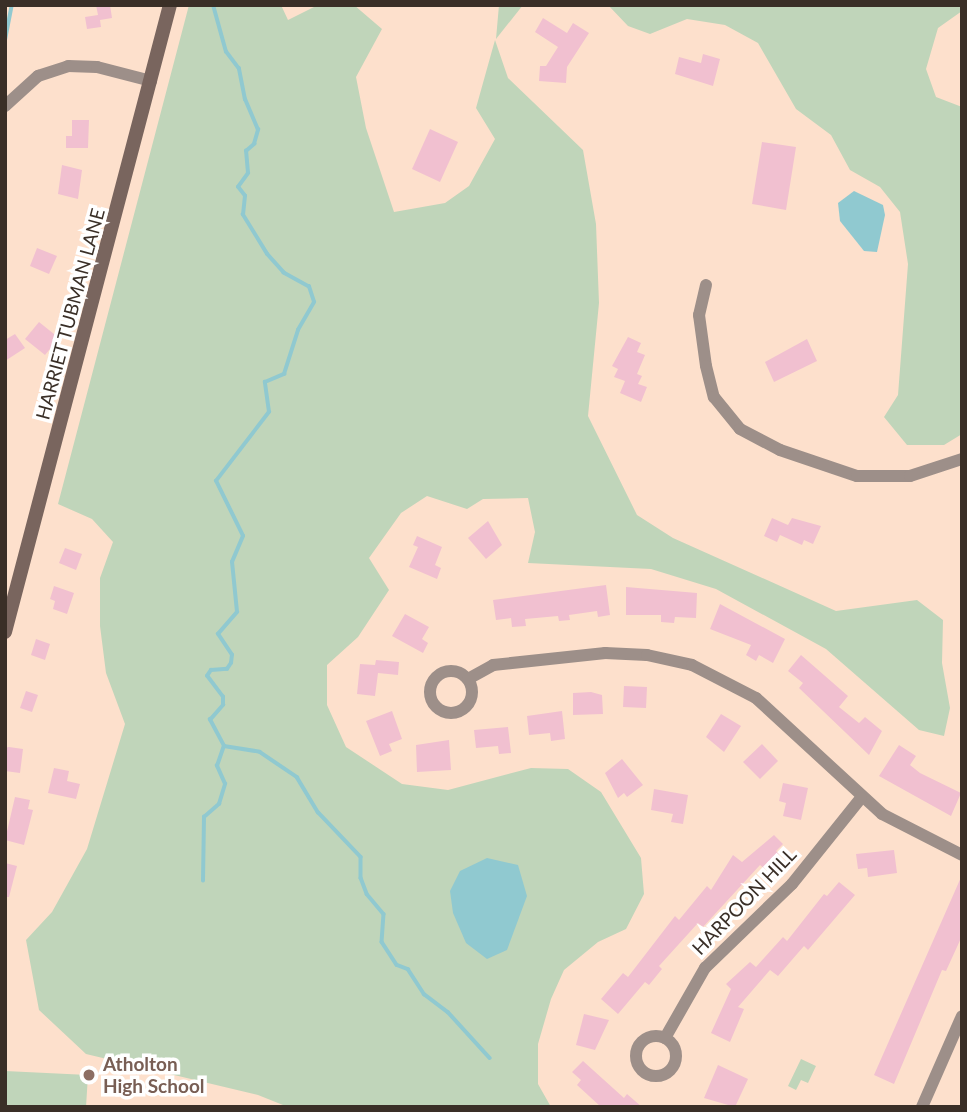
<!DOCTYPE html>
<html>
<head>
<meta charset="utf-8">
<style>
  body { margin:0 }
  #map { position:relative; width:967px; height:1112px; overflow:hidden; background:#fde0cc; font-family:Lato,sans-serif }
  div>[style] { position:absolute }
  .green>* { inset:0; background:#c0d5ba }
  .water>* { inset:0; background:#90c9d0 }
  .stream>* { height:3.5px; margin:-1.75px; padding:0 1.75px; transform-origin:1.75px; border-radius:1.75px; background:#90c9d0 }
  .building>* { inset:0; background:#f1c0d0 }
  .street>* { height:12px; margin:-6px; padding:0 6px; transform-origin:6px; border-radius:6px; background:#9d8f89 }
  .street>.ring { margin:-6px; padding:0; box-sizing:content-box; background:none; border:12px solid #9d8f89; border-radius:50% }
  .secondary>* { height:14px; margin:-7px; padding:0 7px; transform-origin:7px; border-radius:7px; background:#79655e }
  .dots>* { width:19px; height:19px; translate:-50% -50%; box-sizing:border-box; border:4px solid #fff; border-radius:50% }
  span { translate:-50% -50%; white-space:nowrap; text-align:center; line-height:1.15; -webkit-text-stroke:7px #fff; paint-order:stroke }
  .street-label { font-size:19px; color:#3a2f27 }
  .education-label { font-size:19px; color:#785e54; font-weight:700 }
  .left { translate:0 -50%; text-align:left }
  .frame { position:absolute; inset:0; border:7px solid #3a2f27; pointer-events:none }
</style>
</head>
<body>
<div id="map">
  <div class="green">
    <i style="clip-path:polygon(189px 5px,281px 5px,288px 20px,318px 5px,354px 5px,382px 29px,356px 77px,366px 128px,394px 212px,445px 203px,469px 186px,495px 139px,476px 108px,495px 40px,508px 78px,583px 150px,596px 224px,599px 303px,588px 416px,637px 515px,673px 538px,836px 611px,917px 600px,943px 620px,942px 663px,950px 708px,944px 736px,919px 730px,826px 649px,716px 589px,651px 569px,528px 563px,535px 532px,528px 498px,483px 499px,467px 509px,427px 496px,401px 513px,369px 558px,389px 590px,358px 637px,327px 665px,327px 705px,346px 747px,402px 784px,448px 790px,531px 768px,568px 769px,601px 792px,641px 858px,644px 894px,626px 929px,598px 942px,564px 970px,551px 999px,538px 1044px,538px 1084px,551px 1107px,288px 1107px,258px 1095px,86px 1054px,39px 1010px,26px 940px,52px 912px,87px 849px,125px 724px,106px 673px,100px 626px,100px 578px,113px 542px,92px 519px,58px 504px)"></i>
    <i style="clip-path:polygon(499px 5px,523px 5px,496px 39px)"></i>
    <i style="clip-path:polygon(608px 5px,962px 5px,962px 11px,938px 28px,926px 69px,936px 97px,962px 107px,962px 434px,944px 445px,907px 445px,884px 417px,898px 395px,908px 264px,900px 212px,880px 187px,850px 170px,831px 135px,796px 109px,758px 43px,725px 25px,687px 19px,650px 34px,628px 26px)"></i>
    <i style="clip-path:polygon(801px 1059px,816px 1066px,808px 1083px,801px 1080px,796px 1090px,788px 1086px)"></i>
    <i style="clip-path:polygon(5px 1071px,88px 1075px,86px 1107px,5px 1107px)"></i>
  </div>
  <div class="water">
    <i style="clip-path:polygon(854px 191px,883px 205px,885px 215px,877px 252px,864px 251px,840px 221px,838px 203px)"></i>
    <i style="clip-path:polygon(487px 858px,518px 865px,527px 896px,507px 950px,487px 959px,466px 943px,453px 913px,450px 891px,460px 871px)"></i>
  </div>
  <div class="stream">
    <i style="left:5px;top:40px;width:36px;rotate:-79deg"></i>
    <i style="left:224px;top:746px;width:36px;rotate:9deg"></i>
    <i style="left:260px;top:752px;width:45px;rotate:34deg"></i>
    <i style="left:297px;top:777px;width:41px;rotate:59deg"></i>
    <i style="left:318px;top:812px;width:62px;rotate:46.3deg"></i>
    <i style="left:361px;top:857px;width:21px;rotate:90deg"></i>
    <i style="left:361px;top:878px;width:17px;rotate:69deg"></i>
    <i style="left:367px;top:894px;width:26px;rotate:50deg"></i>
    <i style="left:384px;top:914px;width:28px;rotate:94deg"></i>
    <i style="left:382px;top:942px;width:27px;rotate:57deg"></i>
    <i style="left:397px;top:965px;width:12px;rotate:20deg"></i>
    <i style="left:408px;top:969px;width:30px;rotate:57deg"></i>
    <i style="left:424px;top:994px;width:30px;rotate:37deg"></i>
    <i style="left:448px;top:1012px;width:62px;rotate:47.6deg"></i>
    <i style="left:203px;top:881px;width:64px;rotate:-89.1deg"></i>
    <i style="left:204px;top:817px;width:20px;rotate:-41deg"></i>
    <i style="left:219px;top:804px;width:21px;rotate:-73deg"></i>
    <i style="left:225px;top:784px;width:20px;rotate:-114deg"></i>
    <i style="left:217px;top:766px;width:21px;rotate:-71deg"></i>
    <i style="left:224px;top:746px;width:30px;rotate:-118deg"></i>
    <i style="left:210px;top:720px;width:20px;rotate:-49deg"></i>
    <i style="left:223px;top:705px;width:8px;rotate:-90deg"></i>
    <i style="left:223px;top:697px;width:26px;rotate:-127deg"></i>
    <i style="left:207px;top:676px;width:7px;rotate:-56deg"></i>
    <i style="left:211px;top:670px;width:16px;rotate:-4deg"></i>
    <i style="left:227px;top:669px;width:7px;rotate:-56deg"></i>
    <i style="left:231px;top:663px;width:8px;rotate:-83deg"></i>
    <i style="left:232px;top:655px;width:25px;rotate:-124deg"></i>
    <i style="left:218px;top:634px;width:29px;rotate:-49deg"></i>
    <i style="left:237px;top:612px;width:50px;rotate:-95.7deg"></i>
    <i style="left:232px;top:562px;width:28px;rotate:-67deg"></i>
    <i style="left:243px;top:536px;width:61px;rotate:-116.1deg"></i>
    <i style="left:216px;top:481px;width:87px;rotate:-52.5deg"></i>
    <i style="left:269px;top:412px;width:30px;rotate:-98deg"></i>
    <i style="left:265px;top:382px;width:21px;rotate:-23deg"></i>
    <i style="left:284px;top:374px;width:46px;rotate:-72.3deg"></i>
    <i style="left:298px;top:330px;width:32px;rotate:-60deg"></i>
    <i style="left:314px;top:302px;width:16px;rotate:-108deg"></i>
    <i style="left:309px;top:287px;width:29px;rotate:-151deg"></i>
    <i style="left:284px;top:273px;width:25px;rotate:-132deg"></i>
    <i style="left:267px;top:254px;width:46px;rotate:-121.6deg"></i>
    <i style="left:243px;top:215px;width:19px;rotate:-84deg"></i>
    <i style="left:245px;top:196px;width:11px;rotate:-128deg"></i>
    <i style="left:238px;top:187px;width:17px;rotate:-54deg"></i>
    <i style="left:248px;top:173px;width:22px;rotate:-95deg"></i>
    <i style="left:246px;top:151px;width:11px;rotate:-41deg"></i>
    <i style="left:254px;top:144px;width:15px;rotate:-74deg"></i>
    <i style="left:258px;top:130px;width:33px;rotate:-113deg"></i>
    <i style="left:245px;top:100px;width:32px;rotate:-101deg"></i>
    <i style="left:239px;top:69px;width:21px;rotate:-127deg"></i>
    <i style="left:226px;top:52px;width:49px;rotate:-105.5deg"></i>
  </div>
  <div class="building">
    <i style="clip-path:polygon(96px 5px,110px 5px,112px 18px,100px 20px,101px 27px,87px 29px,85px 17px,98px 15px)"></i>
    <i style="clip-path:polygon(543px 18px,567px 33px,573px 23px,589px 33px,567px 67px,566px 83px,539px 81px,540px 66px,546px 66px,558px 47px,535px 32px)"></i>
    <i style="clip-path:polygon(703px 54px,720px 59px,713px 86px,675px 74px,679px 57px,701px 63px)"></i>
    <i style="clip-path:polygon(72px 120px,89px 120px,88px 148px,66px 148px,66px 136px,72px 136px)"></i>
    <i style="clip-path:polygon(430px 129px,458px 142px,440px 182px,412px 169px)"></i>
    <i style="clip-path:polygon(762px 142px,796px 147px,786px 210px,752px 204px)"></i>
    <i style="clip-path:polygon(62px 165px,82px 170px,78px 199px,58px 194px)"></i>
    <i style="clip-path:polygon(37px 248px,57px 256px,49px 274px,30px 266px)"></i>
    <i style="clip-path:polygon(39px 322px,59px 338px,45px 355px,25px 339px)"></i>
    <i style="clip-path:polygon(15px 334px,25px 348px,5px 361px,5px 340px)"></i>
    <i style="clip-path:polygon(628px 337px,641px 343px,637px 352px,645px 355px,637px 374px,642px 376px,638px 384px,647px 387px,641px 402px,620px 393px,625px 381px,614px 377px,618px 369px,612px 366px)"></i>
    <i style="clip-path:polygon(807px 339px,817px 361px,774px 382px,765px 362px)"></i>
    <i style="clip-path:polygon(772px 518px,788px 525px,792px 518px,821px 526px,813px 544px,804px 540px,802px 545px,780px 535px,777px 542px,764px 536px)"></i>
    <i style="clip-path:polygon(488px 521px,502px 545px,486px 559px,468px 538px)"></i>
    <i style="clip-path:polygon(417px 536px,442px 547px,435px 565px,441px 568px,437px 579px,409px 567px,418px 547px,413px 545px)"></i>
    <i style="clip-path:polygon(65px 548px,82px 554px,76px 570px,59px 563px)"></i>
    <i style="clip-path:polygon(606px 585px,610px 615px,598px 617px,597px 611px,569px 615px,570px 620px,559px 621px,558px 616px,525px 619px,526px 626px,512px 627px,511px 618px,496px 620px,493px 600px)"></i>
    <i style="clip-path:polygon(54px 586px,74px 593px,67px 614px,53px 609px,55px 601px,50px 599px)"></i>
    <i style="clip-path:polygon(626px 587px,697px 593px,696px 618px,675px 617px,674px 623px,661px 622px,661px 615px,626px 615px)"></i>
    <i style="clip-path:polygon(720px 604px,785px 639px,773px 663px,759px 655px,756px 661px,746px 655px,751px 645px,710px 629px)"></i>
    <i style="clip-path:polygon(405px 614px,429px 627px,422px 639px,428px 643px,423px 653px,392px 636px)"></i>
    <i style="clip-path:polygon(36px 639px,50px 644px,45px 660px,31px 655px)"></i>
    <i style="clip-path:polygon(801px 655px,848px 696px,839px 707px,859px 723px,865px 717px,882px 731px,869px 755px,799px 688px,803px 683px,788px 671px)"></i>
    <i style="clip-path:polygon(376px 660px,399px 662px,398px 675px,378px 673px,375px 696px,357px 694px,360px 664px,375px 665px)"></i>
    <i style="clip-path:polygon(624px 686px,647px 687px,646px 708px,623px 707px)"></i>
    <i style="clip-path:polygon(26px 691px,38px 695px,32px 712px,20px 708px)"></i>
    <i style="clip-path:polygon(591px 692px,602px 695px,603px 714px,573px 715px,573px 693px)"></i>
    <i style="clip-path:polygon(392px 711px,402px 739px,389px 744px,392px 751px,380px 756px,366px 721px)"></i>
    <i style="clip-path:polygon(562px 711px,565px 739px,551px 741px,550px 733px,529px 735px,527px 716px)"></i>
    <i style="clip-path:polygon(721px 714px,741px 726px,724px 752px,706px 737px)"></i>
    <i style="clip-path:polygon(508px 727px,511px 753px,499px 754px,498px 746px,476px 748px,474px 730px)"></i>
    <i style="clip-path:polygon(449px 740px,451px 770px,417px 772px,416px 745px)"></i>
    <i style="clip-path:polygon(762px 744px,778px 761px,760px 779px,743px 762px)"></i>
    <i style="clip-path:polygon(899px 745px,916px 756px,910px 765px,920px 773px,961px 793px,951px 816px,879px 776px)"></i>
    <i style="clip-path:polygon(9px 747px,23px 749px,20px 773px,5px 771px,5px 748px)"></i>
    <i style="clip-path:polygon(622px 759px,643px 785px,627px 797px,624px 793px,618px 798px,605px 773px)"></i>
    <i style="clip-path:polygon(54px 768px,69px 771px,67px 781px,80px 784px,76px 799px,48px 793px)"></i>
    <i style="clip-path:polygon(783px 783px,808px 788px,801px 820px,783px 816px,786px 803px,779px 801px)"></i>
    <i style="clip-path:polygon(654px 789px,688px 795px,683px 824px,671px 822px,673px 814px,651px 810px)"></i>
    <i style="clip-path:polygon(15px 797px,30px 800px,28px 809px,33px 810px,24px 845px,5px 840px)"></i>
    <i style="clip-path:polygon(774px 835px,783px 844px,776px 851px,779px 854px,765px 869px,760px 865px,703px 927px,698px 923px,659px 966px,662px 969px,649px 985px,645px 982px,618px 1014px,601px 999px,623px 973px,628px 977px,675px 916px,679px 920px,707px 886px,711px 890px,733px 855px,742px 862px)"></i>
    <i style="clip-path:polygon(894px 850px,897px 873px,868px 877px,867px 868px,858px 869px,856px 854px)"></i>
    <i style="clip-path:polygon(5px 863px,17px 866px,9px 897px,5px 897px)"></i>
    <i style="clip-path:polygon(962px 875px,962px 936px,946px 971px,942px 970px,894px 1084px,874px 1075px)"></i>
    <i style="clip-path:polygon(839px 882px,855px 895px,808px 950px,804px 946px,778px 976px,770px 970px,738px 1007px,744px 1009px,730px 1042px,711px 1033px,731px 989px,726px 984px,750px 962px,756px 967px,783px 937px,787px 941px,824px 894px,827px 896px)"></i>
    <i style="clip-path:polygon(584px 1014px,609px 1020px,595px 1050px,576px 1045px)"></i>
    <i style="clip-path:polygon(583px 1061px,624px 1098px,627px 1094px,642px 1107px,601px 1107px,577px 1085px,581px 1080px,572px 1072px)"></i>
    <i style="clip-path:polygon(718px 1065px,748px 1079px,735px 1107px,704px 1098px)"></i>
  </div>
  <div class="street">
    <i style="left:5px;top:106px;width:45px;rotate:-42.3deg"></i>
    <i style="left:38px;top:76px;width:32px;rotate:-18deg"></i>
    <i style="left:68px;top:66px;width:29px;rotate:2deg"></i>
    <i style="left:97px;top:67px;width:56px;rotate:14.5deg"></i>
    <i style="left:706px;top:285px;width:31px;rotate:103deg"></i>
    <i style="left:699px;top:315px;width:51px;rotate:82.2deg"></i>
    <i style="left:706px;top:366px;width:32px;rotate:76deg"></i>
    <i style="left:714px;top:397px;width:41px;rotate:50.9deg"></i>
    <i style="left:740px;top:429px;width:45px;rotate:27.7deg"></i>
    <i style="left:780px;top:450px;width:81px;rotate:18.7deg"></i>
    <i style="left:857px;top:476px;width:53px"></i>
    <i style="left:910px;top:476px;width:55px;rotate:-18.1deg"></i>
    <i class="ring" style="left:430px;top:671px;width:30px;height:30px"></i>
    <i style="left:468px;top:679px;width:29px;rotate:-29deg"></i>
    <i style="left:493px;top:665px;width:113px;rotate:-6.1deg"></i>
    <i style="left:605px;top:653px;width:42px;rotate:2.7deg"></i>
    <i style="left:647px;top:655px;width:46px;rotate:12.5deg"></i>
    <i style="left:692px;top:665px;width:72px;rotate:27.3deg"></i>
    <i style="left:756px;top:698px;width:171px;rotate:42.6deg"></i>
    <i style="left:882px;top:814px;width:90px;rotate:27.1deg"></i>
    <i class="ring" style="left:636px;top:1036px;width:28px;height:28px"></i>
    <i style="left:665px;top:1038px;width:81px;rotate:-60.3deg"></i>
    <i style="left:705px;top:968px;width:121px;rotate:-44deg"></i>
    <i style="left:792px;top:884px;width:110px;rotate:-51.3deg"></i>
    <i style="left:922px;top:1107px;width:99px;rotate:-66.3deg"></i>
  </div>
  <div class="secondary">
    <i style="left:5px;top:632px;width:648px;rotate:-75.26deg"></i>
  </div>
  <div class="dots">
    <i style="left:89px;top:1075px;background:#8d6e63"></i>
  </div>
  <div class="street-label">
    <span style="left:70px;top:314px;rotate:-75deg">HARRIET TUBMAN LANE</span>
    <span style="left:744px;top:901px;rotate:-46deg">HARPOON HILL</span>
  </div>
  <div class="education-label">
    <span class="left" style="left:103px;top:1075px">Atholton<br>High School</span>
  </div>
  <div class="frame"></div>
</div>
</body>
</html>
